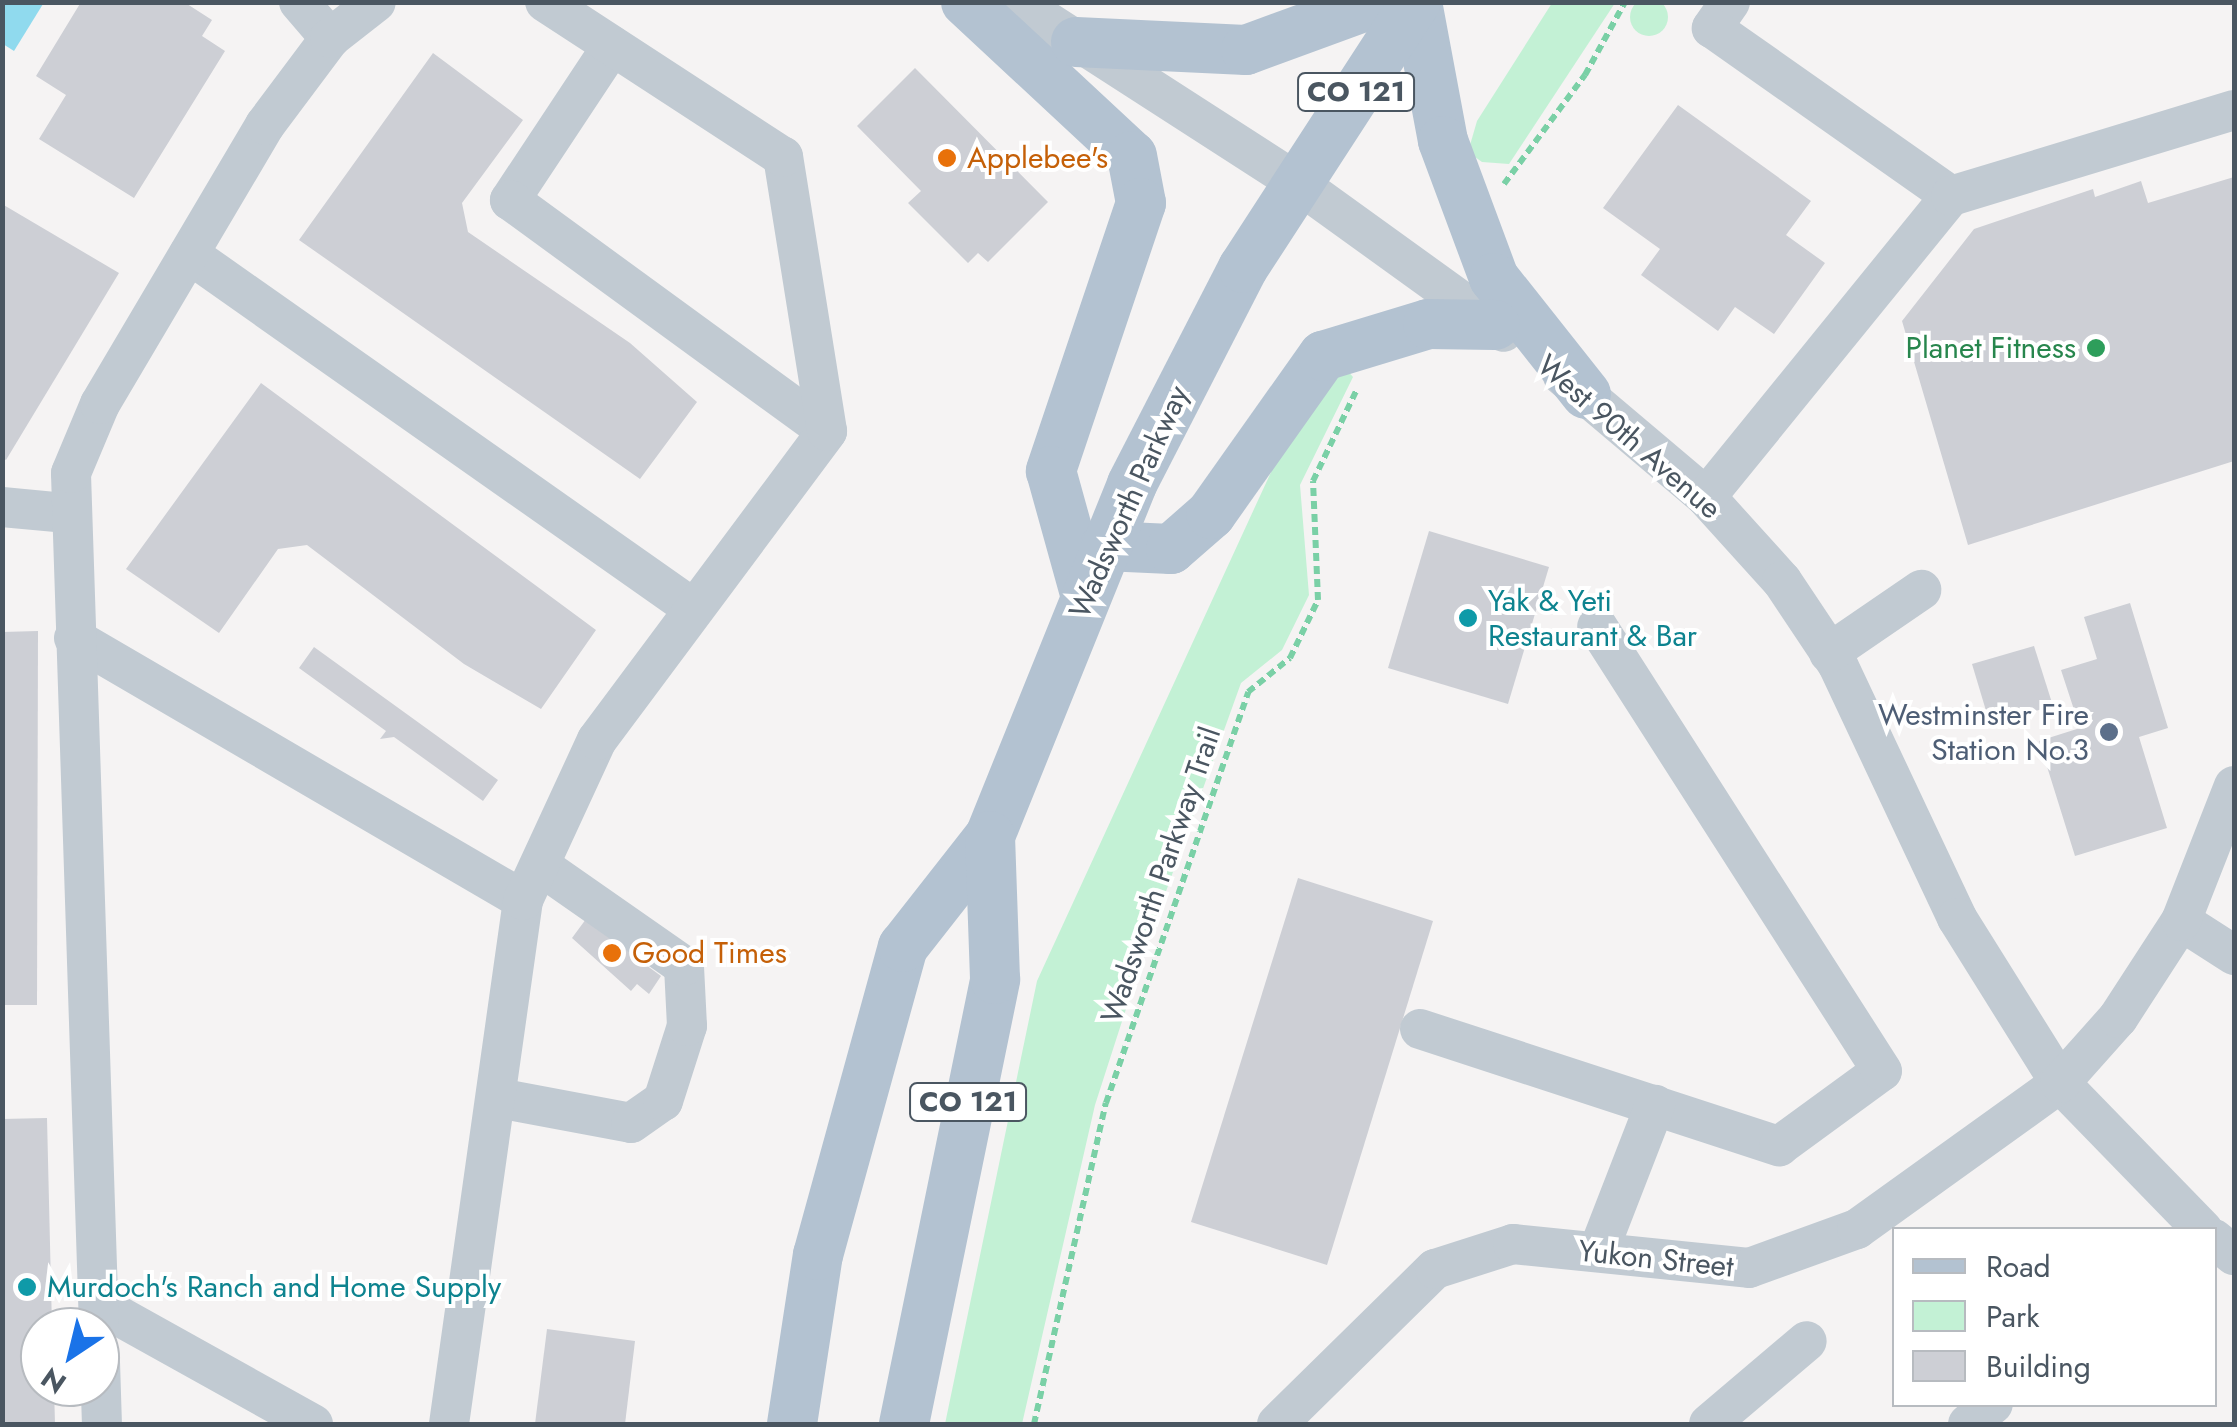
<!DOCTYPE html>
<html>
<head>
<meta charset="utf-8">
<style>
  body { margin:0 }
  #map { position:relative; width:2237px; height:1427px; overflow:hidden; background:#f5f3f3; font-family:Jost,sans-serif }
  div>[style] { position:absolute }
  .green>* { inset:0; background:#c3f1d5 }
  .round { border-radius:50% }
  .water>* { inset:0; background:#90daee }
  .building>* { inset:0; background:#cdcfd5 }
  .path>* { height:6px; margin-top:-3px; transform-origin:0; background:repeating-linear-gradient(90deg,#7ad0a6 0 8px,transparent 0 13px) }
  .minor>* { height:40px; margin:-20px; padding:0 20px; transform-origin:20px; border-radius:20px; background:#c1cad2 }
  .major>* { height:50px; margin:-25px; padding:0 25px; transform-origin:25px; border-radius:25px; background:#b3c2d1 }
  .dots>* { width:28px; height:28px; translate:-50% -50%; box-sizing:border-box; border:5px solid #fff; border-radius:50% }
  span { translate:-50% -50%; white-space:nowrap; text-align:center; line-height:1.15; -webkit-text-stroke:8px #fff; paint-order:stroke }
  .shield-label span { padding:2px 8px; background:#fff; border:2px solid; border-radius:8px; -webkit-text-stroke-width:0 }
  .shield-label { font-size:28px; color:#4a5661; font-weight:700 }
  .food-label { font-size:30px; color:#c56008 }
  .left { translate:0 -50%; text-align:left }
  .leisure-label { font-size:30px; color:#27864d }
  .right { translate:-100% -50%; text-align:right }
  .street-label { font-size:30px; color:#4a5661 }
  .culture-label { font-size:30px; color:#0d838f }
  .service-label { font-size:30px; color:#4e5e75 }
  .frame { position:absolute; inset:0; border:5px solid #4a5661; pointer-events:none }
  .legend { position:absolute; left:1892px; top:1227px; width:325px; height:180px; box-sizing:border-box; background:#fff; border:2px solid #b7bbc0; margin:0; padding:12px 18px; list-style:none; font-size:30px; color:#4a5661 }
  .legend li { display:flex; align-items:center; gap:20px; height:50px }
  .legend b { width:50px; border:2px solid #b7bbc0 }
  .north { position:absolute; left:20px; top:1307px; width:100px; height:100px; box-sizing:border-box; background:#fff; border:2px solid #b7bbc0; border-radius:50%; rotate:215deg; font-size:28px; font-weight:700; line-height:40px; text-align:center; color:#4a5661 }
  .north::after { content:''; display:block; margin:auto; width:35px; height:45px; background:#1a73e8; clip-path:polygon(50% 0,100% 100%,50% 72%,0 100%) }
</style>
</head>
<body>
<div id="map">
  <div class="green">
    <i class="round" style="left:1630px;top:-2px;width:38px;height:38px"></i>
    <i style="clip-path:polygon(1552px 3px,1615px 3px,1509px 164px,1482px 162px,1468px 152px,1477px 121px)"></i>
    <i style="clip-path:polygon(1346px 369px,1353px 377px,1300px 485px,1309px 595px,1282px 650px,1241px 683px,1146px 947px,1095px 1105px,1022px 1424px,945px 1424px,1037px 981px,1300px 409px)"></i>
  </div>
  <div class="water">
    <i style="clip-path:polygon(2px 3px,43px 4px,14px 51px,3px 44px)"></i>
  </div>
  <div class="building">
    <i style="clip-path:polygon(81px 2px,184px 2px,212px 20px,202px 36px,225px 51px,134px 198px,39px 139px,66px 95px,36px 76px)"></i>
    <i style="clip-path:polygon(433px 53px,523px 120px,462px 203px,468px 232px,630px 343px,697px 402px,640px 479px,299px 240px)"></i>
    <i style="clip-path:polygon(915px 68px,1048px 202px,988px 262px,978px 253px,968px 263px,908px 203px,921px 191px,857px 126px)"></i>
    <i style="clip-path:polygon(1678px 105px,1811px 201px,1786px 235px,1825px 263px,1774px 334px,1735px 307px,1718px 331px,1641px 275px,1660px 249px,1603px 208px)"></i>
    <i style="clip-path:polygon(2234px 177px,2234px 461px,1968px 545px,1902px 321px,1974px 229px,2093px 189px,2095px 197px,2141px 181px,2148px 203px)"></i>
    <i style="clip-path:polygon(2px 204px,119px 273px,6px 460px,2px 458px)"></i>
    <i style="clip-path:polygon(261px 383px,596px 630px,541px 709px,464px 664px,307px 545px,278px 549px,219px 633px,126px 569px)"></i>
    <i style="clip-path:polygon(1429px 531px,1549px 567px,1508px 704px,1388px 668px)"></i>
    <i style="clip-path:polygon(2130px 603px,2168px 728px,2139px 737px,2167px 828px,2075px 856px,2039px 741px,2080px 728px,2061px 670px,2097px 659px,2084px 617px)"></i>
    <i style="clip-path:polygon(38px 631px,37px 1005px,2px 1005px,2px 632px)"></i>
    <i style="clip-path:polygon(2034px 646px,2053px 706px,1990px 724px,1972px 664px)"></i>
    <i style="clip-path:polygon(314px 647px,498px 780px,483px 801px,394px 737px,380px 739px,386px 731px,299px 668px)"></i>
    <i style="clip-path:polygon(1298px 878px,1433px 921px,1327px 1265px,1191px 1222px)"></i>
    <i style="clip-path:polygon(586px 919px,652px 958px,646px 965px,661px 976px,649px 994px,637px 984px,631px 991px,572px 938px)"></i>
    <i style="clip-path:polygon(47px 1118px,52px 1327px,40px 1327px,40px 1387px,54px 1387px,55px 1424px,2px 1424px,2px 1119px)"></i>
    <i style="clip-path:polygon(547px 1329px,635px 1341px,625px 1424px,535px 1424px)"></i>
  </div>
  <div class="path">
    <i style="left:1504px;top:184px;width:136px;rotate:-53.4deg"></i>
    <i style="left:1585px;top:75px;width:83px;rotate:-61.3deg"></i>
    <i style="left:1034px;top:1424px;width:329px;rotate:-77.4deg"></i>
    <i style="left:1106px;top:1103px;width:435px;rotate:-70.9deg"></i>
    <i style="left:1248px;top:692px;width:54px;rotate:-39deg"></i>
    <i style="left:1290px;top:658px;width:64px;rotate:-64.2deg"></i>
    <i style="left:1318px;top:600px;width:119px;rotate:-92.4deg"></i>
    <i style="left:1313px;top:481px;width:102px;rotate:-64.4deg"></i>
  </div>
  <div class="minor">
    <i style="left:299px;top:2px;width:48px;rotate:49.3deg"></i>
    <i style="left:1017px;top:2px;width:332px;rotate:32.8deg"></i>
    <i style="left:1296px;top:182px;width:256px;rotate:35.8deg"></i>
    <i style="left:1730px;top:2px;width:32px;rotate:125deg"></i>
    <i style="left:1712px;top:28px;width:292px;rotate:35.1deg"></i>
    <i style="left:612px;top:46px;width:185px;rotate:123.5deg"></i>
    <i style="left:510px;top:200px;width:392px;rotate:36.1deg"></i>
    <i style="left:189px;top:254px;width:617px;rotate:35.11deg"></i>
    <i style="left:1563px;top:376px;width:187px;rotate:40.2deg"></i>
    <i style="left:1706px;top:497px;width:113px;rotate:47.9deg"></i>
    <i style="left:1782px;top:581px;width:101px;rotate:56.3deg"></i>
    <i style="left:1838px;top:665px;width:280px;rotate:64.8deg"></i>
    <i style="left:1957px;top:918px;width:195px;rotate:58deg"></i>
    <i style="left:2060px;top:1083px;width:205px;rotate:45.8deg"></i>
    <i style="left:1706px;top:497px;width:388px;rotate:-50.9deg"></i>
    <i style="left:1951px;top:196px;width:296px;rotate:-16.9deg"></i>
    <i style="left:2px;top:507px;width:63px;rotate:5.4deg"></i>
    <i style="left:74px;top:638px;width:520px;rotate:30.26deg"></i>
    <i style="left:1829px;top:653px;width:112px;rotate:-34.4deg"></i>
    <i style="left:2181px;top:921px;width:63px;rotate:32.7deg"></i>
    <i style="left:1420px;top:1029px;width:378px;rotate:18.1deg"></i>
    <i style="left:1779px;top:1146px;width:127px;rotate:-36.1deg"></i>
    <i style="left:1882px;top:1071px;width:528px;rotate:-122.64deg"></i>
    <i style="left:498px;top:1098px;width:135px;rotate:10.6deg"></i>
    <i style="left:631px;top:1123px;width:39px;rotate:-35deg"></i>
    <i style="left:663px;top:1101px;width:79px;rotate:-72.3deg"></i>
    <i style="left:687px;top:1026px;width:60px;rotate:-92.9deg"></i>
    <i style="left:684px;top:966px;width:173px;rotate:-145.1deg"></i>
    <i style="left:2214px;top:1239px;width:26px;rotate:39deg"></i>
    <i style="left:1598px;top:1252px;width:158px;rotate:-68.8deg"></i>
    <i style="left:99px;top:1305px;width:245px;rotate:29.1deg"></i>
    <i style="left:99px;top:1327px;width:854px;rotate:-91.88deg"></i>
    <i style="left:71px;top:473px;width:75px;rotate:-67.2deg"></i>
    <i style="left:100px;top:404px;width:324px;rotate:-59.4deg"></i>
    <i style="left:265px;top:125px;width:109px;rotate:-53.2deg"></i>
    <i style="left:330px;top:38px;width:58px;rotate:-38deg"></i>
    <i style="left:100px;top:1362px;width:62px;rotate:88.2deg"></i>
    <i style="left:449px;top:1424px;width:529px;rotate:-81.96deg"></i>
    <i style="left:523px;top:900px;width:176px;rotate:-65.2deg"></i>
    <i style="left:597px;top:740px;width:385px;rotate:-53.3deg"></i>
    <i style="left:827px;top:431px;width:278px;rotate:-99.1deg"></i>
    <i style="left:783px;top:157px;width:284px;rotate:-146.9deg"></i>
    <i style="left:1277px;top:1424px;width:221px;rotate:-44.5deg"></i>
    <i style="left:1435px;top:1269px;width:82px;rotate:-17.8deg"></i>
    <i style="left:1513px;top:1244px;width:237px;rotate:5.8deg"></i>
    <i style="left:1749px;top:1268px;width:115px;rotate:-19.9deg"></i>
    <i style="left:1857px;top:1229px;width:250px;rotate:-35.7deg"></i>
    <i style="left:2060px;top:1083px;width:87px;rotate:-48.3deg"></i>
    <i style="left:2118px;top:1018px;width:116px;rotate:-57deg"></i>
    <i style="left:2181px;top:921px;width:145px;rotate:-68.6deg"></i>
    <i style="left:1709px;top:1424px;width:128px;rotate:-40.3deg"></i>
    <i style="left:1968px;top:1424px;width:32px;rotate:-39deg"></i>
  </div>
  <div class="major">
    <i style="left:966px;top:2px;width:226px;rotate:42.9deg"></i>
    <i style="left:1132px;top:156px;width:48px;rotate:79.2deg"></i>
    <i style="left:1141px;top:203px;width:283px;rotate:108.6deg"></i>
    <i style="left:1051px;top:471px;width:128px;rotate:74.5deg"></i>
    <i style="left:1417px;top:2px;width:141px;rotate:79.4deg"></i>
    <i style="left:1443px;top:141px;width:146px;rotate:69.6deg"></i>
    <i style="left:1494px;top:278px;width:148px;rotate:51.6deg"></i>
    <i style="left:1076px;top:42px;width:170px;rotate:2.7deg"></i>
    <i style="left:1246px;top:50px;width:140px;rotate:-20.1deg"></i>
    <i style="left:1105px;top:546px;width:66px;rotate:2.6deg"></i>
    <i style="left:1171px;top:549px;width:53px;rotate:-41.2deg"></i>
    <i style="left:1211px;top:514px;width:194px;rotate:-54.7deg"></i>
    <i style="left:1323px;top:356px;width:110px;rotate:-16.9deg"></i>
    <i style="left:1428px;top:324px;width:67px;rotate:0.9deg"></i>
    <i style="left:792px;top:1424px;width:171px;rotate:-81.3deg"></i>
    <i style="left:818px;top:1255px;width:320px;rotate:-74.6deg"></i>
    <i style="left:903px;top:947px;width:141px;rotate:-51.9deg"></i>
    <i style="left:990px;top:836px;width:380px;rotate:-68deg"></i>
    <i style="left:1132px;top:484px;width:243px;rotate:-62.8deg"></i>
    <i style="left:1243px;top:268px;width:317px;rotate:-57deg"></i>
    <i style="left:904px;top:1424px;width:454px;rotate:-78.4deg"></i>
    <i style="left:995px;top:979px;width:143px;rotate:-92deg"></i>
  </div>
  <div class="dots">
    <i style="left:947px;top:158px;background:#e8710a"></i>
    <i style="left:2096px;top:348px;background:#2e9e5b"></i>
    <i style="left:1468px;top:618px;background:#0f9aa8"></i>
    <i style="left:2109px;top:732px;background:#5c6f8a"></i>
    <i style="left:612px;top:953px;background:#e8710a"></i>
    <i style="left:27px;top:1287px;background:#0f9aa8"></i>
  </div>
  <div class="shield-label">
    <span style="left:1356px;top:92px">CO 121</span>
    <span style="left:968px;top:1102px">CO 121</span>
  </div>
  <div class="food-label">
    <span class="left" style="left:967px;top:158px">Applebee's</span>
    <span class="left" style="left:632px;top:953px">Good Times</span>
  </div>
  <div class="leisure-label">
    <span class="right" style="left:2076px;top:348px">Planet Fitness</span>
  </div>
  <div class="street-label">
    <span style="left:1629px;top:437px;rotate:41deg">West 90th Avenue</span>
    <span style="left:1129px;top:502px;rotate:-66deg">Wadsworth Parkway</span>
    <span style="left:1161px;top:875px;rotate:-71deg">Wadsworth Parkway Trail</span>
    <span style="left:1656px;top:1259px;rotate:6deg">Yukon Street</span>
  </div>
  <div class="culture-label">
    <span class="left" style="left:1488px;top:618px">Yak &amp; Yeti<br>Restaurant &amp; Bar</span>
    <span class="left" style="left:47px;top:1287px">Murdoch's Ranch and Home Supply</span>
  </div>
  <div class="service-label">
    <span class="right" style="left:2089px;top:732px">Westminster Fire<br>Station No.3</span>
  </div>
  <div class="frame"></div>
  <ul class="legend">
  <li><b style="height:12px;background:#b3c2d1"></b>Road</li>
  <li><b style="height:28px;background:#c3f1d5"></b>Park</li>
  <li><b style="height:28px;background:#cdcfd5"></b>Building</li>
  </ul>
  <div class="north">N</div>
</div>
</body>
</html>
